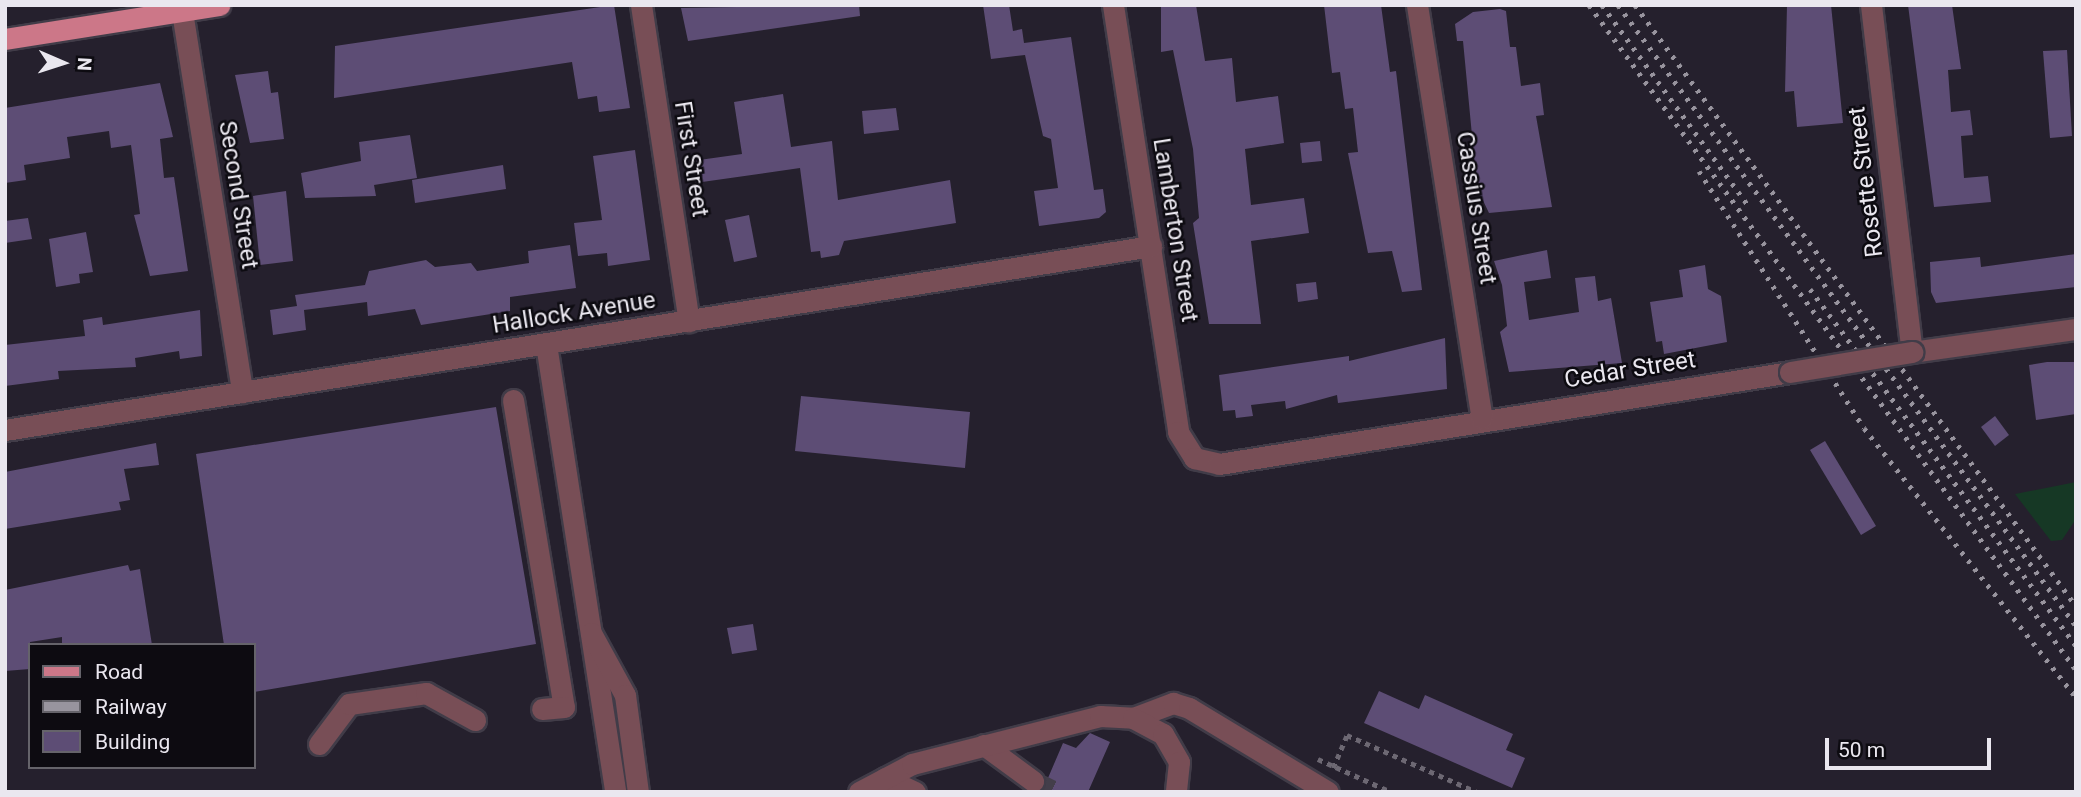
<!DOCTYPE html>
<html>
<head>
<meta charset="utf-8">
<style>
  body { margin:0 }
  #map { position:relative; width:2081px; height:797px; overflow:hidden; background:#25202d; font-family:Roboto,sans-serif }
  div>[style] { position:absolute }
  .green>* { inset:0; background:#163825 }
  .building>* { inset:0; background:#5d4d75 }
  .minor-tunnel>* { height:21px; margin-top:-10.5px; transform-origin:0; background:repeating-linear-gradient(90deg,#433e4a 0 21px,transparent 0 31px) }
  .path>* { height:4.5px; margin-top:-2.25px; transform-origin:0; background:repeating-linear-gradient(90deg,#6d6873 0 5px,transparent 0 10px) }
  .roads { filter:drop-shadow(2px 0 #413c48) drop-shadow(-2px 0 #413c48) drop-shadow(0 2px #413c48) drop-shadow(0 -2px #413c48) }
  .minor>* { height:21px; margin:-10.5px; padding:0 10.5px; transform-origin:10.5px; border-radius:10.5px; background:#784e56 }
  .major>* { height:21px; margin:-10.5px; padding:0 10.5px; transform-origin:10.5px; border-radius:10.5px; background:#c78 }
  .rail>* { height:5px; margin-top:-2.5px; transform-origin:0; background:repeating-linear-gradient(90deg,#98949e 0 3.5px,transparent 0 10.5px) }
  .bridges { filter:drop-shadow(2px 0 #413c48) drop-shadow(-2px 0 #413c48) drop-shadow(0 2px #413c48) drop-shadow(0 -2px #413c48) }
  .minor-bridge>* { height:21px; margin:-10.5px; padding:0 10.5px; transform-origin:10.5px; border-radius:10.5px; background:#784e56 }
  span { translate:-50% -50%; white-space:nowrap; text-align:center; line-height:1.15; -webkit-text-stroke:5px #0d0b11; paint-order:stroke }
  .street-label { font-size:24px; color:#eae7ef }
  .frame { position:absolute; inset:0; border:7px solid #eae7ef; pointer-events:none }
  .legend { position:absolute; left:28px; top:643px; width:228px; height:126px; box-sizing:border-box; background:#0d0b11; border:2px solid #65636a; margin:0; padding:9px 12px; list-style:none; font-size:21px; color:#eae7ef }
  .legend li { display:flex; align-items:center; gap:14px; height:35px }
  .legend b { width:35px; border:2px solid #65636a }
  .north { position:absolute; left:28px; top:28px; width:70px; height:70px; -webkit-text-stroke:5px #0d0b11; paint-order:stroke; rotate:93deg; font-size:19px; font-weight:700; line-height:28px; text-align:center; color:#eae7ef }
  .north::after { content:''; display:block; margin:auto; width:24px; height:32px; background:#eae7ef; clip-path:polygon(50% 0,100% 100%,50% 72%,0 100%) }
  .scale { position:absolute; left:1825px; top:738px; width:166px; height:32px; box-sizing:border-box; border:4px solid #eae7ef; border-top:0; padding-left:9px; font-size:21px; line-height:24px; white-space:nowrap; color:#eae7ef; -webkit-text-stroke:5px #0d0b11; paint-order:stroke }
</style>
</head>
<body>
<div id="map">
  <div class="green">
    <i style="clip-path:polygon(2076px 482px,2076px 519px,2062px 540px,2051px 541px,2015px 494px)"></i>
  </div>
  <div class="building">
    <i style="clip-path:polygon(614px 5px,630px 108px,599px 112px,597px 96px,578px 99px,572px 62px,334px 98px,335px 46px)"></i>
    <i style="clip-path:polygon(859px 5px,860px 16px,688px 41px,681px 8px)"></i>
    <i style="clip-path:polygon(983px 5px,1009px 5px,1013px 31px,1022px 29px,1024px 43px,1071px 37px,1094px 190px,1103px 189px,1106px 212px,1099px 218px,1039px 226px,1034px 191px,1058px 188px,1051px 139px,1043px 136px,1025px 55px,991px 59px)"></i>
    <i style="clip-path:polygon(1161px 5px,1196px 5px,1205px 61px,1232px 58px,1236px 102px,1278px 96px,1284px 143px,1245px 149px,1251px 205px,1304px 198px,1309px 233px,1251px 241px,1261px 324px,1209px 324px,1193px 223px,1199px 218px,1193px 149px,1173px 50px,1161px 52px)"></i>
    <i style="clip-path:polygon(1324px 5px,1381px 5px,1390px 72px,1396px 71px,1422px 290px,1402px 292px,1392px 251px,1368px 253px,1348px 153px,1358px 152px,1353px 108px,1345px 109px,1340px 72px,1332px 73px)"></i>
    <i style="clip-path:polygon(1787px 5px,1831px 5px,1843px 123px,1797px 127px,1794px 91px,1785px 92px)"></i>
    <i style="clip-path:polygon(1908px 5px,1952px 5px,1961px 69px,1948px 70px,1951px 112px,1970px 110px,1973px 135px,1961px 136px,1964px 178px,1988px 176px,1991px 202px,1934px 207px)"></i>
    <i style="clip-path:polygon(1500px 9px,1506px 11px,1510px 47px,1516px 47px,1521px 86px,1540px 83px,1544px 115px,1536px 116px,1552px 207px,1489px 213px,1477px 188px,1463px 41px,1457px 41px,1455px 24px,1473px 12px)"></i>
    <i style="clip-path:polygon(2067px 50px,2072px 136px,2050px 138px,2043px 51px)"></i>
    <i style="clip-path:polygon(268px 71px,271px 93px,278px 92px,284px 139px,250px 143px,235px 75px)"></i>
    <i style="clip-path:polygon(160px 83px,173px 137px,160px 139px,164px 178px,174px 177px,188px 271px,150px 276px,134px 215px,140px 214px,131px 145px,111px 148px,109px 131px,67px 137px,70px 158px,24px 165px,26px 180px,5px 183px,5px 108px)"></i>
    <i style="clip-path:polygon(783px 94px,791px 147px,832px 141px,838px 200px,950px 180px,956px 223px,844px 241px,839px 255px,821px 258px,820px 251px,811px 252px,800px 168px,695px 183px,692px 161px,742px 154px,734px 102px)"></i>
    <i style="clip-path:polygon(896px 108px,899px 130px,864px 134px,862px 111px)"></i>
    <i style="clip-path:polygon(410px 135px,417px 178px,374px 185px,376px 196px,305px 198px,301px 173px,361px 161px,359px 142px)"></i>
    <i style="clip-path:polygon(1320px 141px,1322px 161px,1302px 163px,1300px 143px)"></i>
    <i style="clip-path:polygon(635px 150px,650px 260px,608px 266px,607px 253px,578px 256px,574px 223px,602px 220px,593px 156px)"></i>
    <i style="clip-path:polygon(503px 165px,506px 189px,415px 203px,412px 180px)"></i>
    <i style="clip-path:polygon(286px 191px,293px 261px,260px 265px,253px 196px)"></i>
    <i style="clip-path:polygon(749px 215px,757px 257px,734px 262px,725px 220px)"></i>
    <i style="clip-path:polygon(28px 218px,32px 239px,5px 243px,5px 221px)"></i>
    <i style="clip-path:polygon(86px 232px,93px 272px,79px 274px,80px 283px,56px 287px,49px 239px)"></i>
    <i style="clip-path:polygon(570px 245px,576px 288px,510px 297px,510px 311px,421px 325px,415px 309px,368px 316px,367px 302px,304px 310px,306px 330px,273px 335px,270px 310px,297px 306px,295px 295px,365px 285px,369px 271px,426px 260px,435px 267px,471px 263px,477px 271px,529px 263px,528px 251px)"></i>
    <i style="clip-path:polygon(1547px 250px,1551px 278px,1524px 282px,1529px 320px,1579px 312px,1575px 278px,1595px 276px,1598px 301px,1611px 298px,1622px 363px,1509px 372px,1500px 332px,1507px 326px,1502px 285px,1494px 261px)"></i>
    <i style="clip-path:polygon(2076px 254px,2076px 287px,1936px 303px,1931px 292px,1930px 262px,1980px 257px,1981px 267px)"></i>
    <i style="clip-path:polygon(1705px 265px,1708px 289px,1721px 296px,1727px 342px,1664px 354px,1662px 341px,1656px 342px,1650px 302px,1683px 297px,1679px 270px)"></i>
    <i style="clip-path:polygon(1316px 282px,1318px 299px,1298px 302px,1296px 284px)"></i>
    <i style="clip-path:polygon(200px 310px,202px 356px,180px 359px,179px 351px,135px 358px,136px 367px,58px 371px,59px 379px,5px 386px,5px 345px,85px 336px,83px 320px,102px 317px,103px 325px)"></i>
    <i style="clip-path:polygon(1445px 338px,1447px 389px,1338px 403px,1337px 395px,1286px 409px,1285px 401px,1251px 405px,1253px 416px,1236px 418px,1235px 410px,1223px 411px,1219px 375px,1349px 356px,1349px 361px)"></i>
    <i style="clip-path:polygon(2047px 362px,2076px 362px,2076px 414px,2036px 420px,2029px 365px)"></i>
    <i style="clip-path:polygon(801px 396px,970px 412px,965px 468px,795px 451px)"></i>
    <i style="clip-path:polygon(496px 407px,536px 644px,254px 692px,254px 645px,224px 645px,196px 454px)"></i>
    <i style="clip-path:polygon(1995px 416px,2009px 435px,1995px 446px,1981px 427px)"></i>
    <i style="clip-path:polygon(1825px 441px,1876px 526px,1861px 535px,1810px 450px)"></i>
    <i style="clip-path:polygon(156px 443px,159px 465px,124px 469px,130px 500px,119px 502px,121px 510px,5px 529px,5px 472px)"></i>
    <i style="clip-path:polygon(128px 565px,130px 571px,140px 569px,152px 645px,62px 645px,62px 637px,30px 642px,30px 669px,5px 671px,5px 590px)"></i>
    <i style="clip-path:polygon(753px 624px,757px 650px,732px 654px,727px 628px)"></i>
    <i style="clip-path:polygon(1379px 691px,1419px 709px,1425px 695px,1513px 734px,1506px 750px,1525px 758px,1512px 788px,1364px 723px)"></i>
    <i style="clip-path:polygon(1090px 733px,1110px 742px,1088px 792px,1042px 792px,1063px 743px,1076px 748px)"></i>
  </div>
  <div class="minor-tunnel">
    <i style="left:1033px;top:781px;width:25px;rotate:26deg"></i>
  </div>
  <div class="path">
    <i style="left:1318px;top:759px;width:80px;rotate:24.3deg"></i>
    <i style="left:1333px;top:768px;width:36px;rotate:-67deg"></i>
    <i style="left:1347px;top:735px;width:142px;rotate:23.7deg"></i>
  </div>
  <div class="roads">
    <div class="minor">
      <i style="left:181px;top:5px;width:392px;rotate:81deg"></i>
      <i style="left:641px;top:5px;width:320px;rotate:81.4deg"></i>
      <i style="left:1113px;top:5px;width:432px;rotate:81.3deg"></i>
      <i style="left:1178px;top:432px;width:31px;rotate:58deg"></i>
      <i style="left:1194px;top:458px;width:26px;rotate:13deg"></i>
      <i style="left:1219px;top:464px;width:578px;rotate:-9.15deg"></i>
      <i style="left:1417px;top:5px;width:418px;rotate:81.1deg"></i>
      <i style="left:1871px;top:5px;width:349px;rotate:83.3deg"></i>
      <i style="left:1912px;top:352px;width:166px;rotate:-8deg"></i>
      <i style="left:546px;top:344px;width:453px;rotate:81.2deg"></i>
      <i style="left:513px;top:400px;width:311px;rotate:80.6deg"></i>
      <i style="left:564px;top:707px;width:22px;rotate:175deg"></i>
      <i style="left:5px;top:430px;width:1161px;rotate:-9.12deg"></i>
      <i style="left:591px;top:633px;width:71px;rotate:61.3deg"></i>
      <i style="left:625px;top:695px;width:98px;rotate:82.4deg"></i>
      <i style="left:1133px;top:718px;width:43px;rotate:-20.6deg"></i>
      <i style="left:1173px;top:703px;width:17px;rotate:17deg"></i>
      <i style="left:1189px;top:708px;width:162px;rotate:31.1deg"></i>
      <i style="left:319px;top:744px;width:50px;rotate:-53.1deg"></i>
      <i style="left:349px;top:704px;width:78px;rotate:-8.1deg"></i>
      <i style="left:426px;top:693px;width:56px;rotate:28.9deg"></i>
      <i style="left:984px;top:745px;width:61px;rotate:36.3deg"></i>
      <i style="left:885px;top:778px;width:33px;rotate:25deg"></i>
      <i style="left:859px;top:792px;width:60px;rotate:-27.8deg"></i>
      <i style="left:912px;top:764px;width:194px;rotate:-14.3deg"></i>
      <i style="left:1100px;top:716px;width:33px;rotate:3deg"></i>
      <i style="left:1133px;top:718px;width:34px;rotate:28deg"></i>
      <i style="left:1163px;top:734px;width:32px;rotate:60deg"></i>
      <i style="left:1179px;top:762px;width:30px;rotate:96deg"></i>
    </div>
    <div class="major">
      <i style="left:5px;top:39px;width:217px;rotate:-9deg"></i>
    </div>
  </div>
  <div class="rail">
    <i style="left:1589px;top:5px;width:824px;rotate:53.78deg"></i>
    <i style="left:1602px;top:5px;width:248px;rotate:53.9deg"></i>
    <i style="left:1618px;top:5px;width:772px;rotate:53.59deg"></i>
    <i style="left:1635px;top:5px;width:745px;rotate:53.73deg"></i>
    <i style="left:1699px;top:171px;width:305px;rotate:57.3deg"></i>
    <i style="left:1864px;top:428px;width:342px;rotate:51.8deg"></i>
    <i style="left:1810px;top:289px;width:445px;rotate:53.3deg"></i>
  </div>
  <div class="bridges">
    <div class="minor-bridge">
      <i style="left:1790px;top:372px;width:124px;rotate:-9.3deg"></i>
    </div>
  </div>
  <div class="street-label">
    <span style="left:691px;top:159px;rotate:81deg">First Street</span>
    <span style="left:1866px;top:182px;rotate:-97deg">Rosette Street</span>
    <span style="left:238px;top:195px;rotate:81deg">Second Street</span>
    <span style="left:1476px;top:208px;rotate:81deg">Cassius Street</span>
    <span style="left:1175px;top:230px;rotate:81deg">Lamberton Street</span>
    <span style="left:574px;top:313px;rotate:-9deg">Hallock Avenue</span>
    <span style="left:1630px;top:370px;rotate:-9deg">Cedar Street</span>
  </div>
  <div class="frame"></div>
  <ul class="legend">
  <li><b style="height:9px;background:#c78"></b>Road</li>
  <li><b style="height:9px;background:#98949e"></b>Railway</li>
  <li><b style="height:19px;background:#5d4d75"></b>Building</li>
  </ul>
  <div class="north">N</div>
  <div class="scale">50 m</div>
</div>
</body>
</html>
